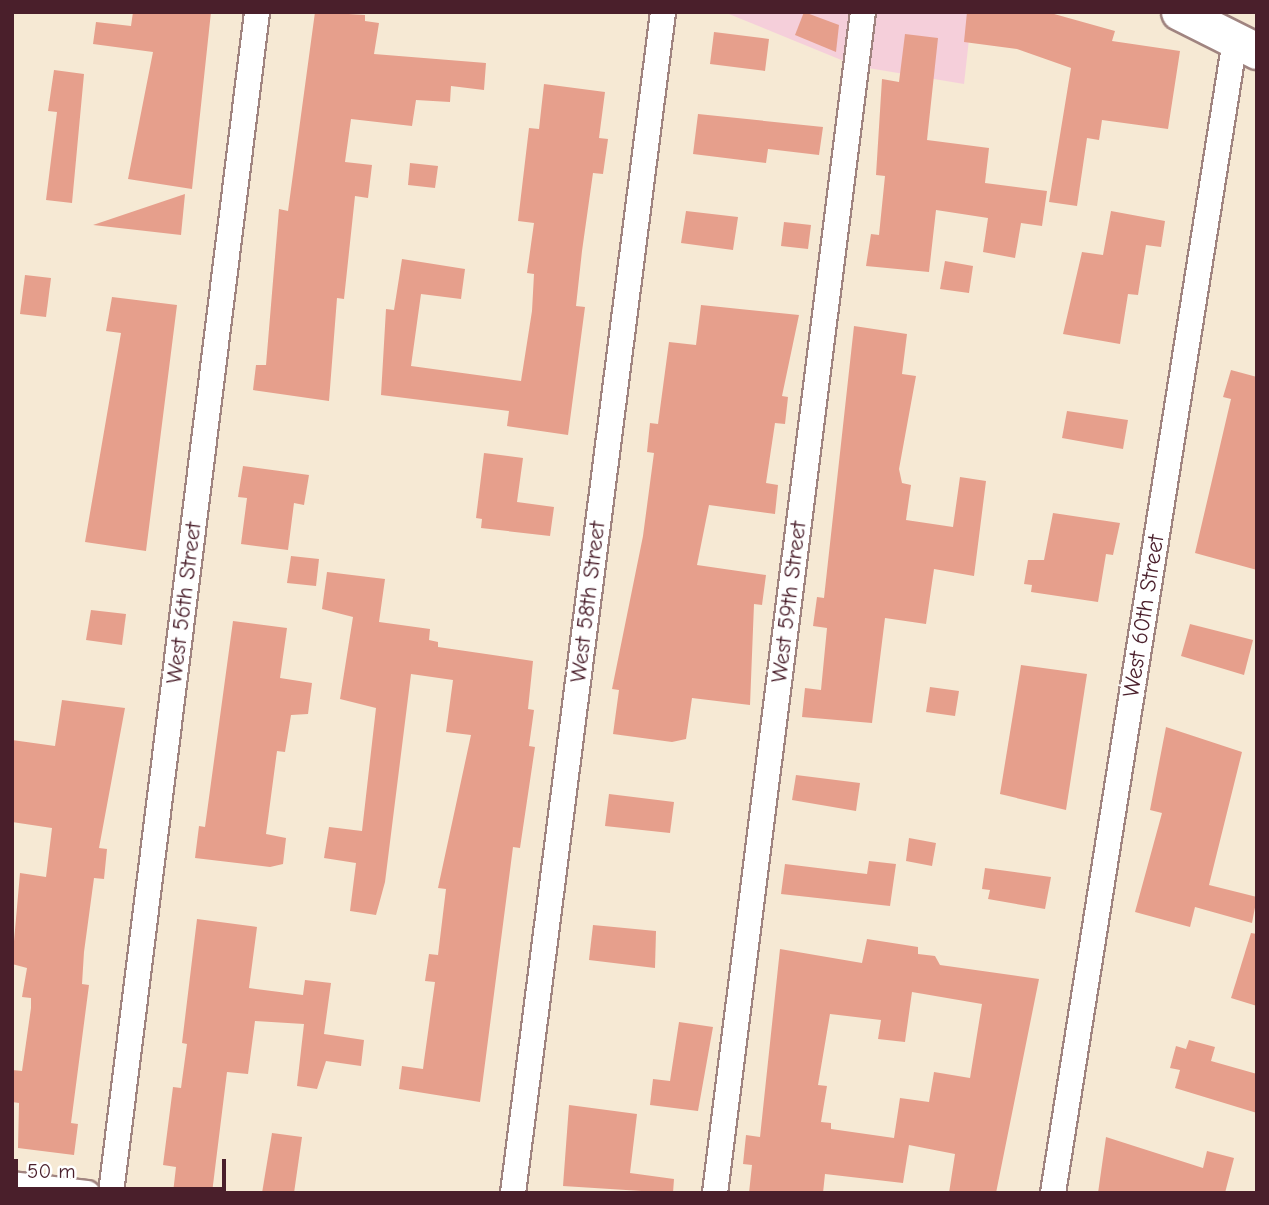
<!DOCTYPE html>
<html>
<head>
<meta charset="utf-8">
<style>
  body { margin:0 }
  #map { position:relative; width:1269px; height:1205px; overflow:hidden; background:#f6e9d4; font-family:"Comic Neue",sans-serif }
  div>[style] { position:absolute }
  .built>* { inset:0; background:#f5cfda }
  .building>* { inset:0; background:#e69f8c }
  .roads { filter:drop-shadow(2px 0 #a08480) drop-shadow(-2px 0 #a08480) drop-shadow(0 2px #a08480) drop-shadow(0 -2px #a08480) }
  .street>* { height:24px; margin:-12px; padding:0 12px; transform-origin:12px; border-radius:12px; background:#fff }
  .secondary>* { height:35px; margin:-17.5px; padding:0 17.5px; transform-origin:17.5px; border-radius:17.5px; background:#fff }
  span { translate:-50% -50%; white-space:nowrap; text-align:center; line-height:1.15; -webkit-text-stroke:6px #fff; paint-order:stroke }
  .street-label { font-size:23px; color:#4a1f2b }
  .frame { position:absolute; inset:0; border:14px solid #4a1f2b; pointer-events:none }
  .scale { position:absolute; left:14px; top:1159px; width:212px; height:32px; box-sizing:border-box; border:4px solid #4a1f2b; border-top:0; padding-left:9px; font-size:21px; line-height:24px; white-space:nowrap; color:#4a1f2b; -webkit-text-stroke:5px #fff; paint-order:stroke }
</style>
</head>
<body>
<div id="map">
  <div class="built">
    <i style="clip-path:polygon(724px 12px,972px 12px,964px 84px,856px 66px)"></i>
  </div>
  <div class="building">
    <i style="clip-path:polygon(133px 12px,211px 12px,192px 189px,128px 179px,153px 52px,93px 44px,96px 22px,131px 26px)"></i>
    <i style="clip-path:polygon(315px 12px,365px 15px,365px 21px,379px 23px,374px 54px,486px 63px,484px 90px,451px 86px,450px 102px,416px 100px,412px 126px,351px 119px,345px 162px,372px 165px,368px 198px,355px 196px,344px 299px,337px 298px,329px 401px,253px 390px,256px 365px,266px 365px,279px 209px,288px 211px)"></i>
    <i style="clip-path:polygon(804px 12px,839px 25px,836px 52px,795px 35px)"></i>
    <i style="clip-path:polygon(967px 12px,1047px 12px,1115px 31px,1112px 41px,1180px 51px,1168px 129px,1102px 120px,1099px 140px,1087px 138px,1077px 206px,1049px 202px,1071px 68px,1017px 49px,964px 42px)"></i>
    <i style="clip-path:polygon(714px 32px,769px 39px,765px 71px,710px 64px)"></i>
    <i style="clip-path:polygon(905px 34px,938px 38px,927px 140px,989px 148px,985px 183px,1047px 191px,1042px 226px,1021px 223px,1015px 258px,983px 252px,988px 218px,936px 210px,929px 272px,866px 266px,871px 234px,879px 235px,885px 176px,876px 175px,882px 79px,899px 82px)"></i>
    <i style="clip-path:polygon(54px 70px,84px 74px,72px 203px,46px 200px,57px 112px,48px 111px)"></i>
    <i style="clip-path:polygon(544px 84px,605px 92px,599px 138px,608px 139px,603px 174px,593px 173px,582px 251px,576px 306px,585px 307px,568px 435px,507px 426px,509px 411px,381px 395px,386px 309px,394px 310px,402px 259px,465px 269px,461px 299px,421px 294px,411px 366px,521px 381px,532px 311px,534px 274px,527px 273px,534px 223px,518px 221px,529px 128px,539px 129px)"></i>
    <i style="clip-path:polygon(698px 114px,823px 127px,819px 155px,768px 149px,766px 163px,693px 154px)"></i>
    <i style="clip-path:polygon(410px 163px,438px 166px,435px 188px,408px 185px)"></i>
    <i style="clip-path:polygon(185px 194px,181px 235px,93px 225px)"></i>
    <i style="clip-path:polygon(686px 211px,738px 217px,733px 250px,681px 243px)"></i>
    <i style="clip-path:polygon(1111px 211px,1165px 221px,1161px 247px,1146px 245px,1138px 295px,1128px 294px,1120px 344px,1063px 334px,1082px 252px,1103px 255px)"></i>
    <i style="clip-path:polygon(784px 222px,811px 225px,808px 249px,781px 246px)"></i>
    <i style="clip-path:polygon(945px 261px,973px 266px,969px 293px,940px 289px)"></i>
    <i style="clip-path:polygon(25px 275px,51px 278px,46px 317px,20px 314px)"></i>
    <i style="clip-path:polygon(112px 297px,177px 305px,146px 551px,85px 542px,121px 333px,106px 331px)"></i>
    <i style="clip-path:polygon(701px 305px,799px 315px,782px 396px,788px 397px,785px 424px,775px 423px,766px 483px,778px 485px,775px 514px,709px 505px,697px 565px,766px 575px,762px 605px,754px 604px,750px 705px,692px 698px,686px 739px,672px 742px,613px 734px,619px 690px,612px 689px,643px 536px,654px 453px,647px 452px,650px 423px,658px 424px,669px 342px,696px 345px)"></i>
    <i style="clip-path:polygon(854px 326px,907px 334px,902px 374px,916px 376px,899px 469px,902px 483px,911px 485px,906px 520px,953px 527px,960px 477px,986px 481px,974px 576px,934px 569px,926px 624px,885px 618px,872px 723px,802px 717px,805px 688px,821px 690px,827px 628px,813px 626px,817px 597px,824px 598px)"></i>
    <i style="clip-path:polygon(1231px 370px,1257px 377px,1257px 570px,1195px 553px,1231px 399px,1223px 397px)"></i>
    <i style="clip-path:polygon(1067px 411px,1128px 420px,1123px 449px,1062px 438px)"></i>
    <i style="clip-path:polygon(484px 453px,523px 458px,517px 502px,554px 507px,550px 536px,481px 528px,482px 519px,476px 518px)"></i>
    <i style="clip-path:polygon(243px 466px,309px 475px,304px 505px,294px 503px,288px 550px,241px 544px,247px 498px,238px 497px)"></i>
    <i style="clip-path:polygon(1053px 513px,1120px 523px,1113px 555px,1106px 554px,1098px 602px,1031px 592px,1032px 585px,1024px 584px,1028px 560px,1044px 560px)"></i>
    <i style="clip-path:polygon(291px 556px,319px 559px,316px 586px,287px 583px)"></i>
    <i style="clip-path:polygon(327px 572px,385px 579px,379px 622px,430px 629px,429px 640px,438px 642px,438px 647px,533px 661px,528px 709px,534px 710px,529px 746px,535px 747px,520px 848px,513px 847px,480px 1102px,399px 1089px,402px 1066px,423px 1069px,424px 1061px,435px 982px,425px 981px,429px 954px,438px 955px,446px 889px,438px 888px,471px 735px,446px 732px,453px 680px,411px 674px,385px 882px,376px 915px,350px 911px,356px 863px,324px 858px,329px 827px,362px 831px,376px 708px,340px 699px,353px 617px,322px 609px)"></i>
    <i style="clip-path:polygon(91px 610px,126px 614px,122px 645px,86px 640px)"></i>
    <i style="clip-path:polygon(233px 621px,287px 628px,280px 678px,312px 683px,308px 714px,291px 715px,285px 752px,277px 751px,266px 834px,286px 838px,283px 864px,270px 867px,195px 858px,199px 826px,205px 827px)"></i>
    <i style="clip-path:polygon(1190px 624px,1253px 640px,1244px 675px,1181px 656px)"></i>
    <i style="clip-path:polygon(1021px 665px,1087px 674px,1066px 810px,1000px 794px)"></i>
    <i style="clip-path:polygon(930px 687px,959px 691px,955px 716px,926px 712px)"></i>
    <i style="clip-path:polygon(62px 700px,125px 708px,99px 848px,107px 849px,104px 879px,94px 878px,84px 952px,82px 984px,89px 985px,71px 1123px,78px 1124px,74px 1155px,18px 1148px,19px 1103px,12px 1102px,12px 1070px,22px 1071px,31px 1008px,31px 998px,22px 997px,27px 968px,12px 964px,20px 873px,46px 877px,52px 828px,12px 822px,12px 740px,55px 746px)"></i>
    <i style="clip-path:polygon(1166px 727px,1242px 752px,1209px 885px,1257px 897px,1252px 923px,1195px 907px,1190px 927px,1135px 912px,1162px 813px,1150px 810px)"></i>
    <i style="clip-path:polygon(796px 775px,860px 783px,856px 811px,792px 800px)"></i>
    <i style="clip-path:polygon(609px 794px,674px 802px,670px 833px,605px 826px)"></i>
    <i style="clip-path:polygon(909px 838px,936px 843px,932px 866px,906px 861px)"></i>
    <i style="clip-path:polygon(869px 861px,896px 864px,890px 906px,781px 894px,785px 864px,867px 874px)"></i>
    <i style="clip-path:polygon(985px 868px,1051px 877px,1045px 909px,988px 899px,990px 890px,982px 889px)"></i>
    <i style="clip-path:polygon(197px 919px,257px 927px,249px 988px,303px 995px,305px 980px,331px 983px,324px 1034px,364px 1040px,361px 1066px,326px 1061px,317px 1089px,297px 1086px,304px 1024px,255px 1021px,248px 1074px,227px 1072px,212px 1193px,173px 1193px,176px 1167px,163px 1165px,173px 1087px,181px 1088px,187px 1044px,182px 1043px)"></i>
    <i style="clip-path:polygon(593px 925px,656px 931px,655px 968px,589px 960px)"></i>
    <i style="clip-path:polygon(1251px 933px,1257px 934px,1257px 1006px,1231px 998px)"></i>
    <i style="clip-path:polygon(evenodd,867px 939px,918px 947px,918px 954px,935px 956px,940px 965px,1039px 979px,996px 1193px,949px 1193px,955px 1154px,909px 1145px,903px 1183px,825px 1174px,823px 1193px,749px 1193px,752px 1165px,743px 1164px,746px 1135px,760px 1137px,780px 949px,862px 963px,867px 939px,912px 992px,982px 1004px,970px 1078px,934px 1072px,929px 1102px,900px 1098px,894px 1138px,831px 1129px,831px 1123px,821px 1122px,827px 1086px,818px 1085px,830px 1014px,881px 1020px,878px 1039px,905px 1042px,912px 992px)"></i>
    <i style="clip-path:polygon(679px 1022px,713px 1027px,698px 1111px,650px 1105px,653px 1079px,670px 1081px)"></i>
    <i style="clip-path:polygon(1189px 1040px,1215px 1047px,1211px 1061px,1257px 1074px,1257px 1113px,1175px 1088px,1180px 1070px,1170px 1068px,1176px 1046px,1186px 1049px)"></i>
    <i style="clip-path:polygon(569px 1105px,637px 1114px,630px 1173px,674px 1179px,673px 1193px,563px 1186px)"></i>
    <i style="clip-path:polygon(272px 1133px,302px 1137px,294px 1193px,262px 1193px)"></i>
    <i style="clip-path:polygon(1106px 1137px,1203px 1168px,1207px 1151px,1234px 1158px,1225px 1193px,1098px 1193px)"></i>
  </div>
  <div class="roads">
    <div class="street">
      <i style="left:12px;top:1184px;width:76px;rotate:6.8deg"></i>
      <i style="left:111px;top:1193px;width:1190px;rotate:-82.95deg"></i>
      <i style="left:513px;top:1193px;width:1190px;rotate:-82.76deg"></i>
      <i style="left:715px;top:1193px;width:1190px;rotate:-82.86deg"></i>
      <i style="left:1053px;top:1193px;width:1167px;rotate:-81.03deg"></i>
    </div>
    <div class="secondary">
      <i style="left:1179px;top:12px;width:87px;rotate:26.6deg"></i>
    </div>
  </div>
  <div class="street-label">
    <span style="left:588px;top:602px;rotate:-83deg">West 58th Street</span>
    <span style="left:789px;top:602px;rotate:-83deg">West 59th Street</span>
    <span style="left:184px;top:603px;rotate:-83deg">West 56th Street</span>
    <span style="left:1144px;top:616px;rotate:-81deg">West 60th Street</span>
  </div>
  <div class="frame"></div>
  <div class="scale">50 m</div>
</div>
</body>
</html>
